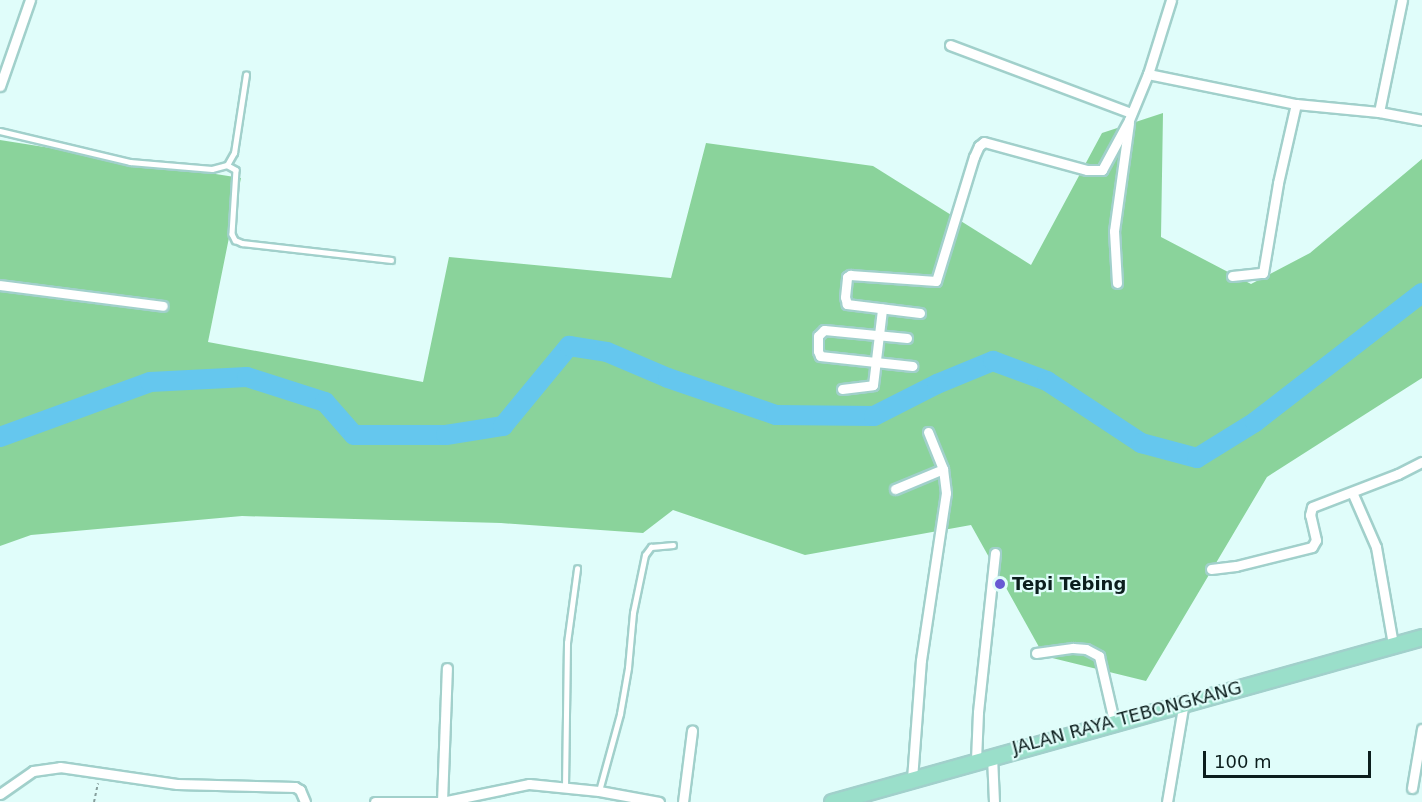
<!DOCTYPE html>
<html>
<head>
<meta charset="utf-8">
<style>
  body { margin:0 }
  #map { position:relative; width:1422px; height:802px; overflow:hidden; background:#e0fdfa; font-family:"DejaVu Sans",sans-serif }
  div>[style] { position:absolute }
  .forest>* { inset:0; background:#8ad39b }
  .river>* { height:20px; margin:-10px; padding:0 10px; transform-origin:10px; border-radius:10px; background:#65c7ee }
  .path>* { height:2px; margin-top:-1px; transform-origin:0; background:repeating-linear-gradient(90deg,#869e9c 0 3px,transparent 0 6px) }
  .roads { filter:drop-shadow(2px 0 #a1d0cb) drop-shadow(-2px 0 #a1d0cb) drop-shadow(0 2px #a1d0cb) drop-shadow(0 -2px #a1d0cb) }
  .service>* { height:4.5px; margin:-2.25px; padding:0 2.25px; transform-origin:2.25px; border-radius:2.25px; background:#fff }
  .minor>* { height:9px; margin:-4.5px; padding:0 4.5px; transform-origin:4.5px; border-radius:4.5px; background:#fff }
  .primary>* { height:15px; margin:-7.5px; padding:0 7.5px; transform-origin:7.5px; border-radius:7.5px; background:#9adfca }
  .dots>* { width:16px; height:16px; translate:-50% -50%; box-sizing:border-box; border:3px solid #e0fdfa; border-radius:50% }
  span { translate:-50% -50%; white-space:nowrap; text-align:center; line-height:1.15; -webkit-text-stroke:4.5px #e0fdfa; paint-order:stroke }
  .poi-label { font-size:18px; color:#0c1e1d; font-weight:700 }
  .left { translate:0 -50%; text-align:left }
  .street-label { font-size:18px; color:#0c1e1d }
  .scale { position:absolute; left:1203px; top:751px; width:168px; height:27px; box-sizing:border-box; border:3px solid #0c1e1d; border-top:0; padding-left:8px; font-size:18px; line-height:21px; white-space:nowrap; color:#0c1e1d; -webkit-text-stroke:4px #e0fdfa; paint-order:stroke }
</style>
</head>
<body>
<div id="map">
  <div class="forest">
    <i style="clip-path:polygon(1163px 113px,1161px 237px,1251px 284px,1310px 253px,1422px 159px,1422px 378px,1267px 477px,1146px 681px,1044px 656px,971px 525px,805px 555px,673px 510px,643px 533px,501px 523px,242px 516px,31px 535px,0 546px,0 140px,241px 178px,208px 342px,423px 382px,449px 257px,671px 278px,706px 143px,873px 166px,1031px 265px,1102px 133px)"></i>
  </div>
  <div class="river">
    <i style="left:0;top:437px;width:160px;rotate:-20.1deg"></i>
    <i style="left:150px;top:382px;width:97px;rotate:-3deg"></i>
    <i style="left:247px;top:377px;width:82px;rotate:17.8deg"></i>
    <i style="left:325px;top:402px;width:44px;rotate:48.7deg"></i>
    <i style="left:354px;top:435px;width:92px"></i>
    <i style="left:446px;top:435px;width:58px;rotate:-9deg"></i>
    <i style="left:503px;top:426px;width:104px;rotate:-50.5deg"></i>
    <i style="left:569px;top:346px;width:38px;rotate:9deg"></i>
    <i style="left:607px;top:352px;width:66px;rotate:23.1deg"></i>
    <i style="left:668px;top:378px;width:114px;rotate:18.9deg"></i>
    <i style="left:776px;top:415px;width:98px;rotate:0.6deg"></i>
    <i style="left:874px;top:416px;width:71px;rotate:-26.9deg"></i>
    <i style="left:937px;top:384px;width:61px;rotate:-22.3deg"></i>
    <i style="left:993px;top:361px;width:58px;rotate:20.3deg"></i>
    <i style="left:1047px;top:381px;width:113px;rotate:33.4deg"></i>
    <i style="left:1141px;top:443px;width:58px;rotate:15deg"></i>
    <i style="left:1197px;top:458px;width:68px;rotate:-31.8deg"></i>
    <i style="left:1255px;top:422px;width:211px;rotate:-37.7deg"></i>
  </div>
  <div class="path">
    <i style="left:94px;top:802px;width:19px;rotate:-78deg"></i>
  </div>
  <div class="roads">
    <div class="service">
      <i style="left:0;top:131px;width:134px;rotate:13.4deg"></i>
      <i style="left:130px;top:162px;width:82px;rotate:4.9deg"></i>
      <i style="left:212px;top:169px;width:16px;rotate:-15deg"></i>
      <i style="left:227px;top:165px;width:14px;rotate:-60deg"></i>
      <i style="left:234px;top:153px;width:79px;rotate:-81.3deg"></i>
      <i style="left:227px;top:165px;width:10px;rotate:29deg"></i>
      <i style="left:236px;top:170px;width:64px;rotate:93.6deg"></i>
      <i style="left:232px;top:234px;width:7px;rotate:63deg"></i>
      <i style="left:235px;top:240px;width:8px;rotate:23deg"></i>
      <i style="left:242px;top:243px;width:150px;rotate:6.5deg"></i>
      <i style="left:565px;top:787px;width:144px;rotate:-89.2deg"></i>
      <i style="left:567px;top:643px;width:75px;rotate:-82.3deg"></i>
      <i style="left:599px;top:791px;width:80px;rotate:-74.7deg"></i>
      <i style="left:620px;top:714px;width:47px;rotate:-80.1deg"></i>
      <i style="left:628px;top:668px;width:55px;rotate:-84.8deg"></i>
      <i style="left:633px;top:613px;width:59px;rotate:-78.3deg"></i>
      <i style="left:645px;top:555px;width:10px;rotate:-53deg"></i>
      <i style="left:651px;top:547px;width:22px;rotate:-5deg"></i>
    </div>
    <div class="minor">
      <i style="left:950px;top:45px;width:193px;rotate:20.6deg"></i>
      <i style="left:1148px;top:74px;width:151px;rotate:11.5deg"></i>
      <i style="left:1296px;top:104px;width:83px;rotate:5.5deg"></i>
      <i style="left:1379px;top:112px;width:44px;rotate:10.5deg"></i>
      <i style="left:0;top:86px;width:91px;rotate:-70.8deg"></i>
      <i style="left:1379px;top:112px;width:114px;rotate:-78.4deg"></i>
      <i style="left:1232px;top:276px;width:31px;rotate:-6deg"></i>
      <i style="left:1263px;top:273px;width:91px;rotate:-80.5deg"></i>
      <i style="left:1278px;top:183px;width:81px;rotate:-77.2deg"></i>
      <i style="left:1117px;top:283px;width:52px;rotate:-93.3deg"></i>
      <i style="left:1114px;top:231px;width:109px;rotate:-82.1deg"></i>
      <i style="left:0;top:285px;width:164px;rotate:7.3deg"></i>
      <i style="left:920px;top:313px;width:74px;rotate:-173deg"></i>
      <i style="left:847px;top:304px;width:7px;rotate:-106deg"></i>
      <i style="left:845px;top:297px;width:20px;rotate:-84deg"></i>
      <i style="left:847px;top:277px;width:4px;rotate:-34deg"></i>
      <i style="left:850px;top:275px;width:86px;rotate:4deg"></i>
      <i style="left:936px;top:281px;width:130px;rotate:-73deg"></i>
      <i style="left:974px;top:157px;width:12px;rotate:-66deg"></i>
      <i style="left:979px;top:146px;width:6px;rotate:-39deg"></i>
      <i style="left:984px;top:142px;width:107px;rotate:15.2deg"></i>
      <i style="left:1087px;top:170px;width:15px"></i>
      <i style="left:1102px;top:170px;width:57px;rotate:-61.6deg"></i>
      <i style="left:1129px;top:120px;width:50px;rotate:-67.6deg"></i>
      <i style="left:1148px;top:74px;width:77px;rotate:-72.7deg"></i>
      <i style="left:907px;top:338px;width:83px;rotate:-174.5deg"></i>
      <i style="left:824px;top:330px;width:8px;rotate:135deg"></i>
      <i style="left:818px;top:336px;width:15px;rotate:90deg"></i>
      <i style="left:818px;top:351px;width:5px;rotate:68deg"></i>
      <i style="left:820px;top:356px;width:93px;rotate:6.2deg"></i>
      <i style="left:842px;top:389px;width:31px;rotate:-7deg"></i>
      <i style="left:873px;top:385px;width:77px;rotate:-83.2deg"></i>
      <i style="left:895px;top:489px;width:52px;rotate:-22.6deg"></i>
      <i style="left:1352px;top:492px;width:60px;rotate:66.4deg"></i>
      <i style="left:1376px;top:547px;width:98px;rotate:80.1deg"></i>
      <i style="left:1211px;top:569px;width:25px;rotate:-7deg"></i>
      <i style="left:1236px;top:566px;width:78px;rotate:-14deg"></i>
      <i style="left:1312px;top:547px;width:8px;rotate:-60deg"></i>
      <i style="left:1316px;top:540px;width:26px;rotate:-103deg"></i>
      <i style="left:1310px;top:515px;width:8px;rotate:-76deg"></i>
      <i style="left:1312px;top:507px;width:92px;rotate:-21deg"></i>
      <i style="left:1398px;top:474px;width:27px;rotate:-27deg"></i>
      <i style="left:1036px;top:653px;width:37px;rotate:-8deg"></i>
      <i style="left:1073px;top:648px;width:13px;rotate:4deg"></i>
      <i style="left:1086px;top:649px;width:15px;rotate:28deg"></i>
      <i style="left:1099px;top:656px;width:67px;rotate:77deg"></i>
      <i style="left:992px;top:756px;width:46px;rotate:87.5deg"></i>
      <i style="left:976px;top:760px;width:48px;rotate:-87.6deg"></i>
      <i style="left:978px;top:712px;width:160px;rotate:-83.9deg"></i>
      <i style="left:912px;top:779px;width:119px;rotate:-85.7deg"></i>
      <i style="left:921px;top:660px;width:169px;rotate:-81.5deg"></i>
      <i style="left:946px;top:493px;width:24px;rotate:-97deg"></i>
      <i style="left:943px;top:469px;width:40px;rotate:-112deg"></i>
      <i style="left:1412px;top:788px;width:60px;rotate:-80.4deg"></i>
      <i style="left:0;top:794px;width:40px;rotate:-34.9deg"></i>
      <i style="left:33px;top:771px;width:27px;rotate:-8deg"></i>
      <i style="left:60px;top:767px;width:118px;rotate:8.3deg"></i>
      <i style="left:177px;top:784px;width:118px;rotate:1.5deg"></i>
      <i style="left:295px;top:787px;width:6px;rotate:31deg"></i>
      <i style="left:300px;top:790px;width:13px;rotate:67deg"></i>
      <i style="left:375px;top:802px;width:67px"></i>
      <i style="left:442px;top:802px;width:89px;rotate:-11.7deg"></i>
      <i style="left:529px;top:784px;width:70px;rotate:5.7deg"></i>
      <i style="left:599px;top:791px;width:61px;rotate:10.4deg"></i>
      <i style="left:442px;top:802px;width:134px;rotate:-87.9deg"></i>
      <i style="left:683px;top:802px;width:72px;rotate:-82.8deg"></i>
      <i style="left:1167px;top:802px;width:101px;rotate:-80.4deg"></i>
    </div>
    <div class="primary">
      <i style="left:832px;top:802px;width:613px;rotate:-15.62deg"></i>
    </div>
  </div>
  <div class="dots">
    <i style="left:1000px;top:584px;background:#6859d3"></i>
  </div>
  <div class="poi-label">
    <span class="left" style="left:1012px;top:584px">Tepi Tebing</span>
  </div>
  <div class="street-label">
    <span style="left:1127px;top:718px;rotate:-15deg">JALAN RAYA TEBONGKANG</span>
  </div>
  <div class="scale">100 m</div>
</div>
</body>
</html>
